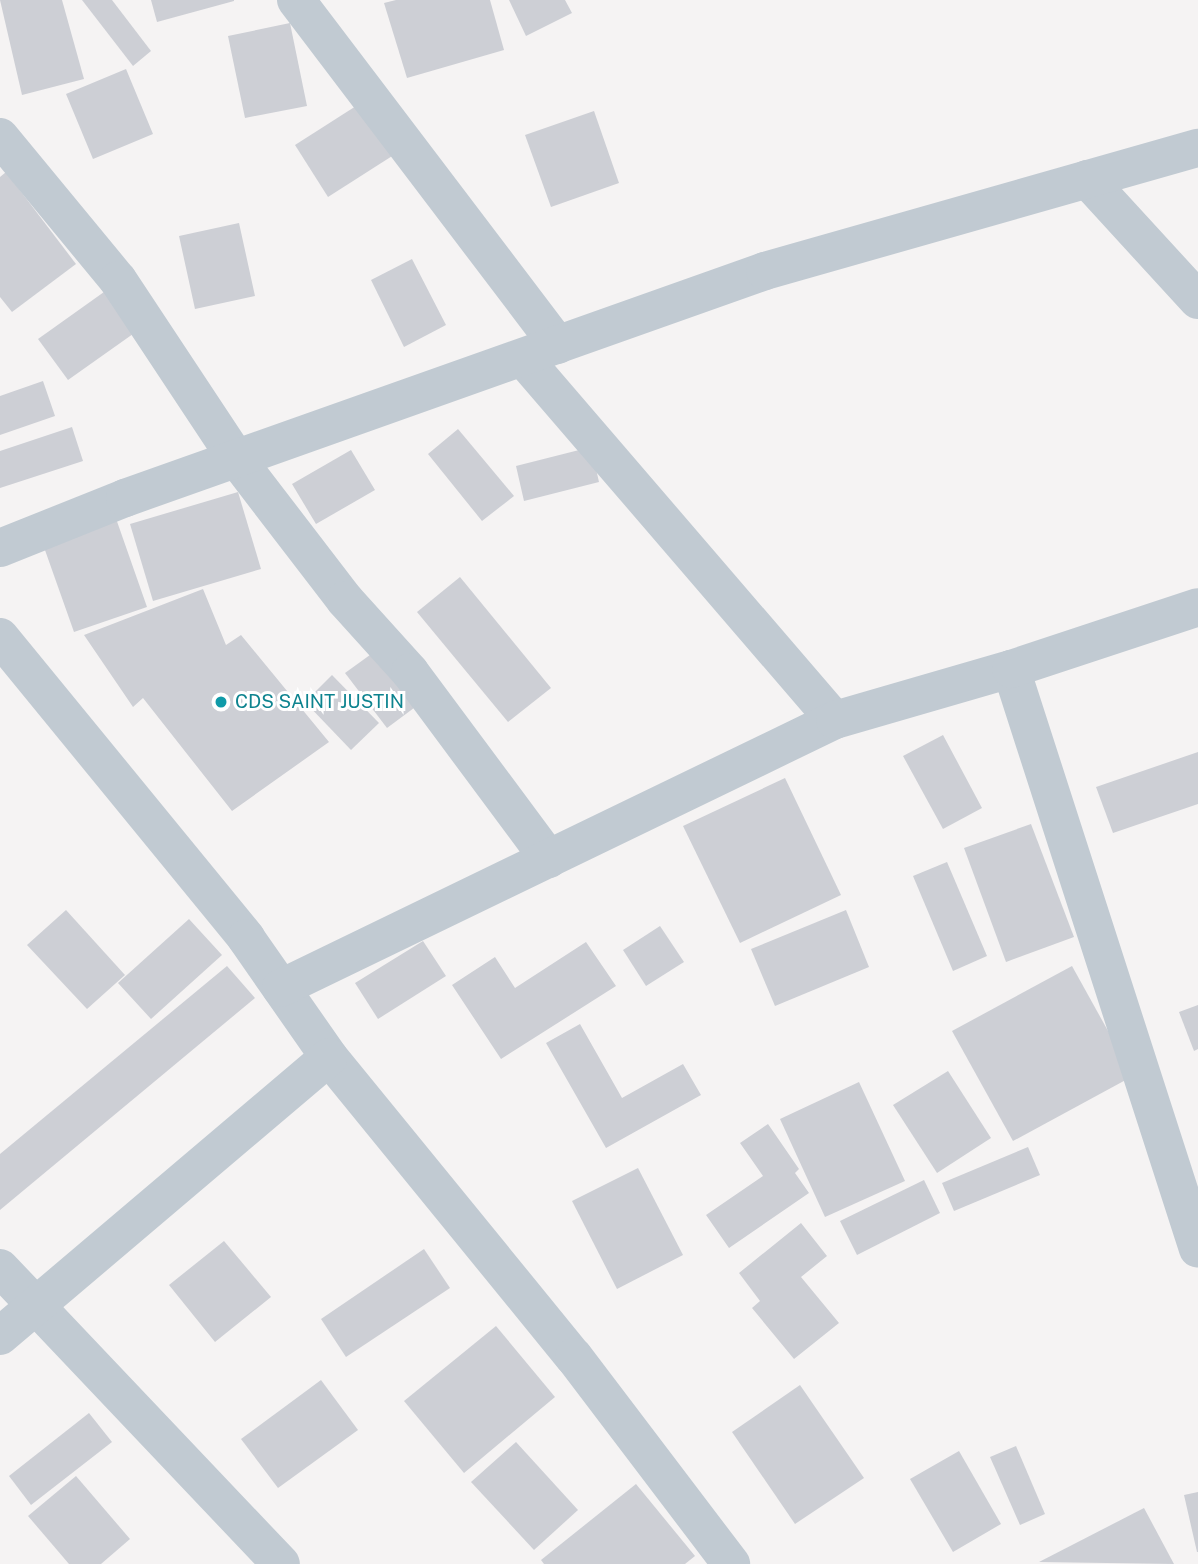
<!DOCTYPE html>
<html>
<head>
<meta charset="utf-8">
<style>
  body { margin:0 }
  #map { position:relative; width:1198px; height:1564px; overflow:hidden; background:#f5f3f3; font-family:"Public Sans",sans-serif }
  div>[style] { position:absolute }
  .building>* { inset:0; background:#cdcfd5 }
  .minor>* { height:38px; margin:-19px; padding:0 19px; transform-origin:19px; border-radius:19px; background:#c1cad2 }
  .dots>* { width:19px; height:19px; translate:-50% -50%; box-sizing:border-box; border:4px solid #fff; border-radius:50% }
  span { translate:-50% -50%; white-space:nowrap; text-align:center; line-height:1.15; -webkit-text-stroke:6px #fff; paint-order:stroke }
  .culture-label { font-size:19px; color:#0d838f }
  .left { translate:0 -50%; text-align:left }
</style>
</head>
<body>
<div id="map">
  <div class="building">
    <i style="clip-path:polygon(0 0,62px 0,84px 79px,22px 95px)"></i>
    <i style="clip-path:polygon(82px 0,112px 0,151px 51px,133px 66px)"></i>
    <i style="clip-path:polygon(151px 0,234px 0,234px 1px,157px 22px)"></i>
    <i style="clip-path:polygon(396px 0,490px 0,504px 50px,407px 78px,384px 3px)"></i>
    <i style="clip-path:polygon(509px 0,565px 0,572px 13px,526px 36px)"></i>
    <i style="clip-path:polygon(290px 23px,307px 106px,245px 118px,228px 36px)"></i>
    <i style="clip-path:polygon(126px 69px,153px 134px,93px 159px,66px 94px)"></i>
    <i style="clip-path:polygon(367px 99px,400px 151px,328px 197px,295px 145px)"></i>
    <i style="clip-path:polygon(594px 111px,619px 183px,551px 207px,525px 135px)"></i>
    <i style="clip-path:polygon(6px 172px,76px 264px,12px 312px,0 297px,0 177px)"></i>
    <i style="clip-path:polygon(239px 223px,255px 296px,195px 309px,179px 236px)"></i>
    <i style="clip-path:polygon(412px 259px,446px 325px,404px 347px,371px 280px)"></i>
    <i style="clip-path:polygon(111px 287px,140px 329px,68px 380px,38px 339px)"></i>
    <i style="clip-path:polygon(43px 381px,55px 416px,0 435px,0 396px)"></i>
    <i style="clip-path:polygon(72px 427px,83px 461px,0 488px,0 451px)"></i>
    <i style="clip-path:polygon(458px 429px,514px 496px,482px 521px,428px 454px)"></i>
    <i style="clip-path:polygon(591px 447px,599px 482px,524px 501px,516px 466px)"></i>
    <i style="clip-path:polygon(351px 450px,375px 490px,316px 524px,292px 484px)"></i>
    <i style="clip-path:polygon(238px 492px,261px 569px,153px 601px,130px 524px)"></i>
    <i style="clip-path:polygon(113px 510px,147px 607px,74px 632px,40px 536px)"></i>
    <i style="clip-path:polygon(460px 577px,551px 688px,508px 722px,417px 612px)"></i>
    <i style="clip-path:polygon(203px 589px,226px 645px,241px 635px,329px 742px,232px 811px,143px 698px,133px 707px,84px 635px)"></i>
    <i style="clip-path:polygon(381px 647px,422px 702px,387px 728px,345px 673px)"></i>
    <i style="clip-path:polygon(332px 675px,379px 723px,351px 750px,305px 702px)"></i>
    <i style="clip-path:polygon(943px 735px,982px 808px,943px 829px,903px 756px)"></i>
    <i style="clip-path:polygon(1198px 752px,1198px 804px,1113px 833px,1096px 787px)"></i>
    <i style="clip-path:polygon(785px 778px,841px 895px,740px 943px,683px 826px)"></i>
    <i style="clip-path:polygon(1031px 824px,1074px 937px,1006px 962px,964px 848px)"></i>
    <i style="clip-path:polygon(947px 862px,987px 956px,953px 971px,913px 876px)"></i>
    <i style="clip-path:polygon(66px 910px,125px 975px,87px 1009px,27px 945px)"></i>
    <i style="clip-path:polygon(846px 910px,869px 967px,775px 1006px,751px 949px)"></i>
    <i style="clip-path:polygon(189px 919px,222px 955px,151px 1019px,118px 983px)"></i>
    <i style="clip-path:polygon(660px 926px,684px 962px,646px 986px,623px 950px)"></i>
    <i style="clip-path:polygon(423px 941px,446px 976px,378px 1019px,355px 983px)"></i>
    <i style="clip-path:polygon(586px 942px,616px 986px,501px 1059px,452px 985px,495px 957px,515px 988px)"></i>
    <i style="clip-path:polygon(227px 966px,255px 998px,0 1210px,0 1154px)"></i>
    <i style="clip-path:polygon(1072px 966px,1133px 1076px,1013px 1141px,952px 1031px)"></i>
    <i style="clip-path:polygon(1198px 1005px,1198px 1049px,1194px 1051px,1179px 1012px)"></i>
    <i style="clip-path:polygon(580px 1024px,622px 1098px,683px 1064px,701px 1095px,606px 1148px,546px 1043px)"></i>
    <i style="clip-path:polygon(948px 1071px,991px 1138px,937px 1173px,893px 1105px)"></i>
    <i style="clip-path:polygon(859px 1082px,905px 1181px,825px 1217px,780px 1119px)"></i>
    <i style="clip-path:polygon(768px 1124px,799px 1169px,795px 1173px,809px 1193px,729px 1248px,706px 1215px,763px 1176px,740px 1143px)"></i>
    <i style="clip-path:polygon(1028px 1147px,1040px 1175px,954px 1211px,942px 1183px)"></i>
    <i style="clip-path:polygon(638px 1168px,683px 1255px,617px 1289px,572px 1201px)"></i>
    <i style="clip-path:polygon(924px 1180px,940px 1213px,857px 1255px,840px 1221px)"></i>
    <i style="clip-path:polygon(801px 1223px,827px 1256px,801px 1277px,839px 1323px,794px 1359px,752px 1308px,760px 1301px,739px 1273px)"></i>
    <i style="clip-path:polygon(224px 1241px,271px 1297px,215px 1342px,169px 1285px)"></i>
    <i style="clip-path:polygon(424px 1249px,450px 1288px,346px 1357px,321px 1319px)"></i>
    <i style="clip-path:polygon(496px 1326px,555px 1397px,464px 1473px,404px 1401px)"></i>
    <i style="clip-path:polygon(321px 1380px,358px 1430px,278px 1488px,241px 1439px)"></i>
    <i style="clip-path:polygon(800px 1385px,864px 1478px,795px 1524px,732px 1432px)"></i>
    <i style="clip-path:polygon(89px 1413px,112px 1442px,31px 1505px,9px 1476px)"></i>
    <i style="clip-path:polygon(516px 1442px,578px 1510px,534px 1550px,471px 1482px)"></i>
    <i style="clip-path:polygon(1016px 1446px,1045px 1514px,1020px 1525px,990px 1457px)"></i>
    <i style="clip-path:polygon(959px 1451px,1001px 1524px,953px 1552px,910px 1479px)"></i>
    <i style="clip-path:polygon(76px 1476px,130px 1539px,101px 1564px,69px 1564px,28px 1516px)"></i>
    <i style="clip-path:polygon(636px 1484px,695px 1556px,685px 1564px,544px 1564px,541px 1560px)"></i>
    <i style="clip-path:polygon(1198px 1492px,1198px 1552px,1197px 1552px,1184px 1495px)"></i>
    <i style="clip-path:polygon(1144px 1508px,1174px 1564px,1039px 1562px)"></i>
  </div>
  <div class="minor">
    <i style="left:296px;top:0;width:433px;rotate:52.8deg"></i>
    <i style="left:0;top:137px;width:185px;rotate:50.5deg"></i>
    <i style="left:118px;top:280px;width:214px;rotate:56.5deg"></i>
    <i style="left:236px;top:458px;width:179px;rotate:52.5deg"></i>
    <i style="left:345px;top:600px;width:97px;rotate:47.9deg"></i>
    <i style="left:410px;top:672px;width:233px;rotate:53.4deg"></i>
    <i style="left:1087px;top:179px;width:164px;rotate:47.5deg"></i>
    <i style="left:524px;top:359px;width:476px;rotate:49.3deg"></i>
    <i style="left:0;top:548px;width:135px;rotate:-21.8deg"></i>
    <i style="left:125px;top:498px;width:679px;rotate:-19.53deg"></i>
    <i style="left:765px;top:271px;width:450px;rotate:-15.9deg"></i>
    <i style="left:0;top:637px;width:389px;rotate:50.7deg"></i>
    <i style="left:246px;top:938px;width:145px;rotate:55.1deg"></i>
    <i style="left:329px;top:1057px;width:387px;rotate:50.8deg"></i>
    <i style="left:574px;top:1357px;width:260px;rotate:52.8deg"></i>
    <i style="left:1011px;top:669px;width:609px;rotate:72.13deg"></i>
    <i style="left:281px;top:988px;width:615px;rotate:-25.82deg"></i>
    <i style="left:835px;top:720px;width:183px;rotate:-16.2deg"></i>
    <i style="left:1011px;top:669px;width:197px;rotate:-18.3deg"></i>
    <i style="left:0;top:1268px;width:408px;rotate:46.5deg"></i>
    <i style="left:0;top:1336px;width:431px;rotate:-40.3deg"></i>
  </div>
  <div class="dots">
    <i style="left:221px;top:702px;background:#0f9aa8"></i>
  </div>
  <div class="culture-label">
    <span class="left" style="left:235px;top:702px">CDS SAINT JUSTIN</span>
  </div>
</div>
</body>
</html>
